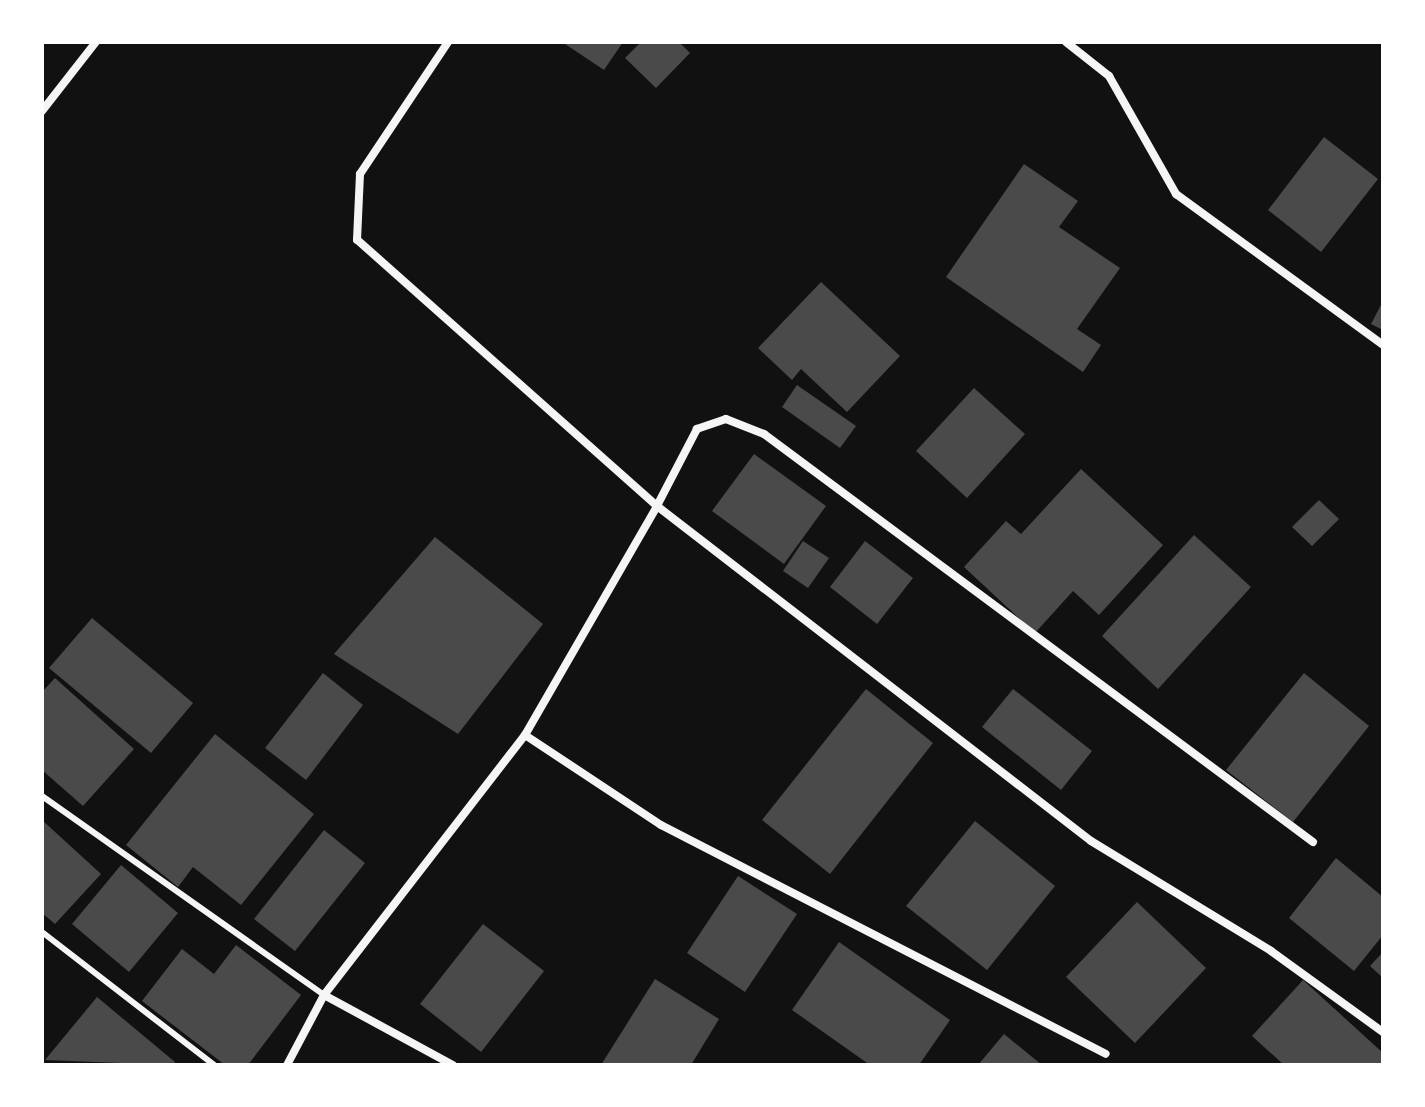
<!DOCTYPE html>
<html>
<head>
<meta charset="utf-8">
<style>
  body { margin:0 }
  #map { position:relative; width:1425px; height:1107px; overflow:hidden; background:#111; font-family:Overpass,sans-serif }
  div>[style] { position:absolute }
  .building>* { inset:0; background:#4a4a4a }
  .service>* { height:6px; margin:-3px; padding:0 3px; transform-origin:3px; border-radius:3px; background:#f5f5f5 }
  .minor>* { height:8px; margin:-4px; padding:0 4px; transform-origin:4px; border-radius:4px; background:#f5f5f5 }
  span { translate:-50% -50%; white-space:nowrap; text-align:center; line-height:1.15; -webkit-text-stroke:6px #fff; paint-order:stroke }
  .frame { position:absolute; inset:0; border:44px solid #fff; pointer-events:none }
</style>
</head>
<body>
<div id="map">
  <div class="building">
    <i style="clip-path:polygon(562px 42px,623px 42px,604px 70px)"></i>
    <i style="clip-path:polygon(641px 42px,679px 42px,690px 53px,656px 88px,625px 58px)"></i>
    <i style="clip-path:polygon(1324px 137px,1378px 179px,1321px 252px,1268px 210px)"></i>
    <i style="clip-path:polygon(1024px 164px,1078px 201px,1059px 227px,1120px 268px,1077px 329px,1101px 345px,1083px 372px,946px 277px)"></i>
    <i style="clip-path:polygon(821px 282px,900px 356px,847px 412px,801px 369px,792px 380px,758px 348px)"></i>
    <i style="clip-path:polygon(1383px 301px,1383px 330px,1371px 324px)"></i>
    <i style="clip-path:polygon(797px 385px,856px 426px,840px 448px,782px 407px)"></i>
    <i style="clip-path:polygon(974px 388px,1025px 434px,967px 498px,916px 451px)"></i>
    <i style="clip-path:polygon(754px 454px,826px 506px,784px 564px,712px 511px)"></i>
    <i style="clip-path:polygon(1081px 469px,1163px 545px,1099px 615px,1073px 591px,1035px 633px,964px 567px,1006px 521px,1021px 534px)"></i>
    <i style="clip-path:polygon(1319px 500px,1339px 519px,1312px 546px,1292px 527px)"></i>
    <i style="clip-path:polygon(1194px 535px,1251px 587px,1158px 689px,1102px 636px)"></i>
    <i style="clip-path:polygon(435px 537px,543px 624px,458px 734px,334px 654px)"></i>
    <i style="clip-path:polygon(803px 541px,829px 558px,808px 588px,783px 571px)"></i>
    <i style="clip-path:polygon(865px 541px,913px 578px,877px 624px,830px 587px)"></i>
    <i style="clip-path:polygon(92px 618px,193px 703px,151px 753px,49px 668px)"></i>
    <i style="clip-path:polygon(323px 673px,363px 705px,306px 780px,265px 748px)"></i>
    <i style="clip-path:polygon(1304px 673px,1369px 726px,1293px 822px,1226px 770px)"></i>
    <i style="clip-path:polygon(55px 678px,134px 749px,83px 806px,42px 770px,42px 692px)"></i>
    <i style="clip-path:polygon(866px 689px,933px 743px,830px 874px,762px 820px)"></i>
    <i style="clip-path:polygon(1013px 689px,1092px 751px,1061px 790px,982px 727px)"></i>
    <i style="clip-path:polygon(215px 734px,314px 814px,241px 905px,193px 867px,178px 887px,126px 845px)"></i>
    <i style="clip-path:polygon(42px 820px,101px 874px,55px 924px,42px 913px)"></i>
    <i style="clip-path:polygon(975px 821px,1055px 886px,987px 970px,906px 906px)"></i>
    <i style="clip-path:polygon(324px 830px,365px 863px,295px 951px,254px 919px)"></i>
    <i style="clip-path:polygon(1336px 858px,1383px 897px,1383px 935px,1354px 971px,1289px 918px)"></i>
    <i style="clip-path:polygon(121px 865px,178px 913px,129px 972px,72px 924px)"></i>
    <i style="clip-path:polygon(738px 876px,797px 914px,745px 992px,687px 953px)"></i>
    <i style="clip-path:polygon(1137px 902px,1206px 968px,1135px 1043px,1066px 977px)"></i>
    <i style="clip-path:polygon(483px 924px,544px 971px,481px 1052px,420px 1004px)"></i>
    <i style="clip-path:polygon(839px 942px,950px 1020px,919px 1065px,870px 1065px,792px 1010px)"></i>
    <i style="clip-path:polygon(236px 945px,301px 995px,248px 1065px,225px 1065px,142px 1001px,182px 949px,214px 974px)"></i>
    <i style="clip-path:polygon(1383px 952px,1383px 978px,1370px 966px)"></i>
    <i style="clip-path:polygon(655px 979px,719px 1019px,691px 1065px,601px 1065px)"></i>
    <i style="clip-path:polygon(1303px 980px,1383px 1053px,1383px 1065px,1284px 1065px,1252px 1036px)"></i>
    <i style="clip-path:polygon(97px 997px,175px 1062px,172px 1065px,45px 1060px)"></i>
    <i style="clip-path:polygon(1004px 1034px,1042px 1065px,978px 1065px)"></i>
  </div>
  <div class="service">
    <i style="left:42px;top:796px;width:345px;rotate:35.2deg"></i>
    <i style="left:42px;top:932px;width:217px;rotate:37.7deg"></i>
  </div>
  <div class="minor">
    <i style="left:1066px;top:42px;width:55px;rotate:38.3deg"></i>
    <i style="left:1109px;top:76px;width:136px;rotate:60.4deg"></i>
    <i style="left:1176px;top:194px;width:256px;rotate:36.1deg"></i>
    <i style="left:42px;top:111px;width:88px;rotate:-52deg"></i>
    <i style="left:525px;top:735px;width:163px;rotate:33.5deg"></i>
    <i style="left:661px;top:825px;width:500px;rotate:27.23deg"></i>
    <i style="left:1313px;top:842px;width:684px;rotate:-143.38deg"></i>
    <i style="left:764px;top:434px;width:41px;rotate:-158.5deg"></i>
    <i style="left:726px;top:419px;width:31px;rotate:161deg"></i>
    <i style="left:697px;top:429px;width:87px;rotate:117.5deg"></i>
    <i style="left:657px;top:506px;width:548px;rotate:37.66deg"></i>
    <i style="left:1091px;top:841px;width:211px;rotate:31.4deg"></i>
    <i style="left:1271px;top:951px;width:138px;rotate:35.9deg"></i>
    <i style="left:324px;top:995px;width:147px;rotate:28.5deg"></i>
    <i style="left:287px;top:1065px;width:79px;rotate:-62.1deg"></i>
    <i style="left:324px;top:995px;width:329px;rotate:-52.3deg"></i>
    <i style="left:525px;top:735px;width:264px;rotate:-60deg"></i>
    <i style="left:657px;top:506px;width:401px;rotate:-138.4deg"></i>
    <i style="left:357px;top:240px;width:66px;rotate:-87.4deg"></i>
    <i style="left:360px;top:174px;width:159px;rotate:-56.3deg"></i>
  </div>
  <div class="frame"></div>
</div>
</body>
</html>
